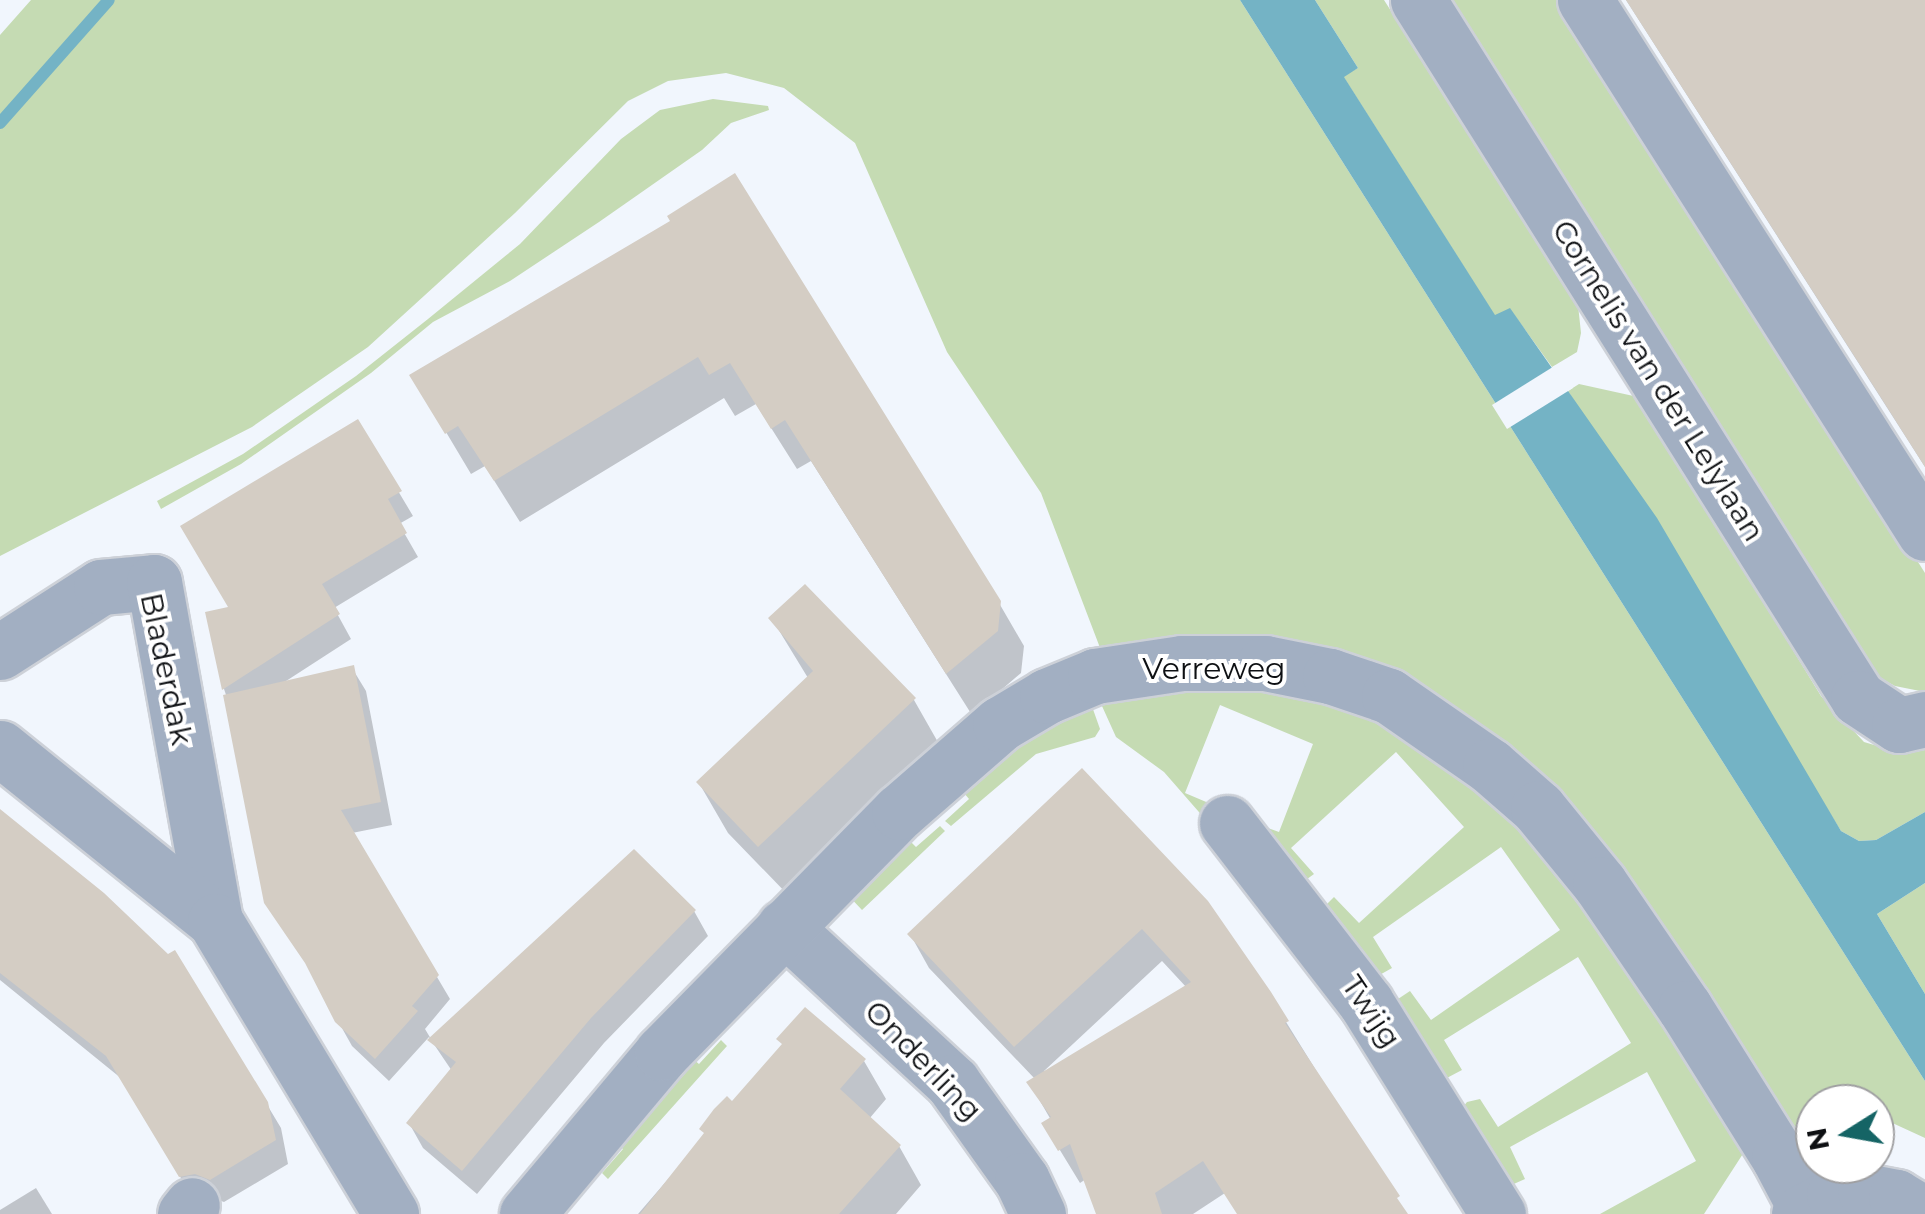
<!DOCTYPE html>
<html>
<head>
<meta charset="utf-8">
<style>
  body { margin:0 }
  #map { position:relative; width:1925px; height:1214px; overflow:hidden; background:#f1f6fd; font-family:Montserrat,sans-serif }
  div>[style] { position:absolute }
  .green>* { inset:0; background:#c5dbb3 }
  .water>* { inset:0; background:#74b3c5 }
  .pier>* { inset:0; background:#f1f6fd }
  .shadow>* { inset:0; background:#0003 }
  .stream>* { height:12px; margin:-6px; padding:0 6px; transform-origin:6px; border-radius:6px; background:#74b3c5 }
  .building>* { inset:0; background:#d4cdc4 }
  .roads { filter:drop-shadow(2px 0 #cdd1d8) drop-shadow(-2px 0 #cdd1d8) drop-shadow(0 2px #cdd1d8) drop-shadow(0 -2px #cdd1d8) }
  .minor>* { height:55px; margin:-27.5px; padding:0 27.5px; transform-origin:27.5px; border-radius:27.5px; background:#a2afc2 }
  span { translate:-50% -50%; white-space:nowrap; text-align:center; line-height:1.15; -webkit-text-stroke:8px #fff; paint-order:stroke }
  .street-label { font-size:30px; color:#0e1013 }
  .north { position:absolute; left:1795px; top:1084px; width:100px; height:100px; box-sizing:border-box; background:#fff; border:2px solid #9f9fa1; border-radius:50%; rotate:259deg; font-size:28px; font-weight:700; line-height:40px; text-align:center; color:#0e1013 }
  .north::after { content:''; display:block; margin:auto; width:35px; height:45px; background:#156465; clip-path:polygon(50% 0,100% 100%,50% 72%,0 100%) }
</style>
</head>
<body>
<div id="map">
  <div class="green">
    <i style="clip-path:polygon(31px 0,1240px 0,1925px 1081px,1925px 1138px,1875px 1115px,1875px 1104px,1815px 1104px,1815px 1119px,1785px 1131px,1457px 715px,1102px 653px,1041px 493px,947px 352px,855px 143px,784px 88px,726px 73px,668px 81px,628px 101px,515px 213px,368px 347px,252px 427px,0 556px,0 35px)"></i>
    <i style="clip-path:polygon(1315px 0,1384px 0,1578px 305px,1581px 333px,1577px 352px,1552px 367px,1510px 309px,1495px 316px,1343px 76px,1358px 68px)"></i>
    <i style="clip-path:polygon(1449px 0,1561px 0,1925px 573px,1925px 692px,1895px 686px,1871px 673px)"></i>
    <i style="clip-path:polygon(713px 99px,768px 106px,769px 110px,731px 123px,702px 150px,599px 222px,510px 281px,433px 322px,371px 373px,241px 464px,161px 509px,157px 501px,243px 454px,356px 376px,428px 319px,520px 244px,621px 139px,660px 110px)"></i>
    <i style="clip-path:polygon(1579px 384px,1638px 397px,1821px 696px,1864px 742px,1901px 753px,1925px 750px,1925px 812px,1876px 840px,1859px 841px,1841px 831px,1568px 391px)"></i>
    <i style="clip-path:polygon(1227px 681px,1346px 706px,1401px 730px,1522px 816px,1748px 1146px,1704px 1214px,1600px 1214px,1696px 1161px,1647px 1072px,1510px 1147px,1525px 1179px,1507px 1187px,1463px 1107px,1467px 1102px,1480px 1099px,1498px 1127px,1631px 1043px,1578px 957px,1444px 1040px,1462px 1070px,1443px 1080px,1396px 1003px,1398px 999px,1410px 991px,1431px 1020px,1560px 930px,1501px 847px,1373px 937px,1392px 968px,1376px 977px,1325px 911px,1326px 905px,1334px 897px,1359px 923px,1464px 827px,1396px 752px,1291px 848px,1314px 874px,1303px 882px,1251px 822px,1279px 832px,1313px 744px,1220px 705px,1185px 793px,1218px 807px,1212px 827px,1164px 772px,1116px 737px,1097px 695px)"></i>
    <i style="clip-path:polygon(1089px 698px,1100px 729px,1095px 737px,1036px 754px,951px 826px,945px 821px,969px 799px,959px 787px,980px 766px)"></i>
    <i style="clip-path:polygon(940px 826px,945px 831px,862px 910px,845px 892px,906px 837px,916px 847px)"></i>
    <i style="clip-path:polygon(1925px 883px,1925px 994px,1877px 914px)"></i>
    <i style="clip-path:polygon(721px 1040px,727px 1046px,608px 1179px,602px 1173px,623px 1149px,611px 1139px,687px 1054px,699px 1064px)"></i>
  </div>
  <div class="water">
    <i style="clip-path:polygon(1240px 0,1315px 0,1358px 68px,1344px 77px,1495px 315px,1510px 308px,1657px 518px,1841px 831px,1859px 841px,1876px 840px,1925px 812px,1925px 883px,1877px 914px,1925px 994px,1925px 1081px)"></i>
  </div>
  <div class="pier">
    <i style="clip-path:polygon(1556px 365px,1573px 388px,1507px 429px,1492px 405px)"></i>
  </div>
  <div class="shadow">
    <i style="clip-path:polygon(1626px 0,1925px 0,1925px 467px)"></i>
    <i style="clip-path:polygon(673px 222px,999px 603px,1024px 646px,1021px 673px,972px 715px,811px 461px,797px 469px,756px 404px,735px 416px,724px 398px,520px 522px,485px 466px,471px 474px,437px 417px)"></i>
    <i style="clip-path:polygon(357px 422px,413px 516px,399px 524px,418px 557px,334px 608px,351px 639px,283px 683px,352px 668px,366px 691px,392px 825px,352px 833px,450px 999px,425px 1029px,431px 1039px,694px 911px,708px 936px,604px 1043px,477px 1194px,423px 1148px,409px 1123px,452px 1071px,429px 1037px,389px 1081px,352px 1046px,338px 1021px,224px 689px,208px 614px,232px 609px)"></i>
    <i style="clip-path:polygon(805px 588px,914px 700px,943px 751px,789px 896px,728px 833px,699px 783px,808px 678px,772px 619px)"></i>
    <i style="clip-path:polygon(evenodd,1082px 771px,1252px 967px,1405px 1214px,1238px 1214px,1225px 1193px,1193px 1214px,1101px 1214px,1086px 1179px,1080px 1183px,1044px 1124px,1051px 1120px,1029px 1082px,1035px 1079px,929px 968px,910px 934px,1082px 771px,1162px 961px,1187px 988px,1046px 1073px,1044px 1071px,1162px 961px)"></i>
    <i style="clip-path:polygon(0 810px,266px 1103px,281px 1128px,288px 1164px,224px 1202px,210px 1197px,194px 1200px,122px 1079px,0 980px)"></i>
    <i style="clip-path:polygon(864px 1061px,886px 1099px,869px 1119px,899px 1146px,921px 1185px,896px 1214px,638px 1214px,732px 1105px)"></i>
    <i style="clip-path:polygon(36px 1188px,52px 1214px,0 1214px,0 1210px)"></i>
  </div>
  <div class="stream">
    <i style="left:0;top:123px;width:164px;rotate:-48.5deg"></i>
  </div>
  <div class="building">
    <i style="clip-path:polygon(1626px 0,1925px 0,1925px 467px,1880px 396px)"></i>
    <i style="clip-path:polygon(735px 173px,1001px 601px,998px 631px,946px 674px,785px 420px,771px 429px,730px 363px,709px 375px,698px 357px,494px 481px,458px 426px,445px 434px,409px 375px,670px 221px,667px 216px)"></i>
    <i style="clip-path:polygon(358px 419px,402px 491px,388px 499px,407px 533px,322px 584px,340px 614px,222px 690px,205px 612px,228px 607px,180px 526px)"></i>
    <i style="clip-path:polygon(805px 584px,916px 698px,758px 847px,696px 782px,813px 671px,768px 618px)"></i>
    <i style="clip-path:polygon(354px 665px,381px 802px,341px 810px,439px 975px,412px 1006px,418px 1011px,375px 1059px,335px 1022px,305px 963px,264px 903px,223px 695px)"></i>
    <i style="clip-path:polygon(1082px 768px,1208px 901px,1271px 992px,1289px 1021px,1285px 1023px,1400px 1196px,1397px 1198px,1408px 1214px,1237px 1214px,1203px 1161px,1155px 1193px,1162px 1214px,1096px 1214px,1070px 1144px,1058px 1151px,1041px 1123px,1051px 1117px,1026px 1082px,1191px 982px,1142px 929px,1014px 1047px,907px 934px)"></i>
    <i style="clip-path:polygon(0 809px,104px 893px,168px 954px,175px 950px,268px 1102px,276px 1140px,210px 1180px,195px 1174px,179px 1177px,106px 1056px,0 973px)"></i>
    <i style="clip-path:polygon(634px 849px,696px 910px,591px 1018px,462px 1171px,406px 1123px,456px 1062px,427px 1040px)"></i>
    <i style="clip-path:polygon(805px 1007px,866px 1059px,840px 1089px,901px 1145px,839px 1214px,640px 1214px,704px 1133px,699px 1129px,714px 1109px,727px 1096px,732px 1101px,782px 1044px,776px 1039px)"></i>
  </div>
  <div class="roads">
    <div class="minor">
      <i style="left:1418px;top:0;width:825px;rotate:57.77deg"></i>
      <i style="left:1858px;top:698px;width:49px;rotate:33.4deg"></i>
      <i style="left:1899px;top:725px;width:27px;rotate:-13deg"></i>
      <i style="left:1585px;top:0;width:632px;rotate:57.47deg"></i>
      <i style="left:0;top:652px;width:120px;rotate:-32.8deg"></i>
      <i style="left:101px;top:587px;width:53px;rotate:-5.4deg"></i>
      <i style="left:154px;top:582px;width:344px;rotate:79.8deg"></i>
      <i style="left:0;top:748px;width:276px;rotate:38.8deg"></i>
      <i style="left:215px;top:921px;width:342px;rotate:59deg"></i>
      <i style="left:1227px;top:823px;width:227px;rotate:52.3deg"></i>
      <i style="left:1366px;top:1003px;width:249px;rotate:58deg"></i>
      <i style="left:784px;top:927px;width:229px;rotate:42.7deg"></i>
      <i style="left:952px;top:1082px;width:120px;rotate:54.5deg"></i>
      <i style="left:1022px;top:1180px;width:38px;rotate:65deg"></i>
      <i style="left:185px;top:1214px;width:11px;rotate:-52deg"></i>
      <i style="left:527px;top:1214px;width:210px;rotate:-50deg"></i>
      <i style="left:662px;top:1053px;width:338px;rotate:-45.5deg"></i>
      <i style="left:899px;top:812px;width:134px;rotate:-41.1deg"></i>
      <i style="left:1000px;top:724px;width:55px;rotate:-30.8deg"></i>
      <i style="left:1047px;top:696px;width:52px;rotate:-22.6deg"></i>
      <i style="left:1095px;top:676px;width:88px;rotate:-8.5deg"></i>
      <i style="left:1182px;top:663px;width:83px"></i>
      <i style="left:1265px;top:663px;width:66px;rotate:11.3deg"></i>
      <i style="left:1330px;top:676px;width:62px;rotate:18.7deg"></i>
      <i style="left:1389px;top:696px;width:123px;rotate:34.7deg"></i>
      <i style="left:1490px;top:766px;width:64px;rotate:41.2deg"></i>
      <i style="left:1538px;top:808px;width:98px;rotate:50.8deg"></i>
      <i style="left:1600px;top:884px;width:150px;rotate:55.6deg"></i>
      <i style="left:1685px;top:1008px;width:177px;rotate:57.9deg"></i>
      <i style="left:1779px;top:1158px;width:58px;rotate:62.1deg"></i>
      <i style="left:1799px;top:1214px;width:40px;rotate:-28deg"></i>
      <i style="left:1834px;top:1195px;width:31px;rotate:-7deg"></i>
      <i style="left:1865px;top:1191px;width:32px;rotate:11deg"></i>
      <i style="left:1896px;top:1197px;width:33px;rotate:31deg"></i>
    </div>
  </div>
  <div class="street-label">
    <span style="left:1658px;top:381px;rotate:58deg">Cornelis van der Lelylaan</span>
    <span style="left:166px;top:669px;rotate:78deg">Bladerdak</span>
    <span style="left:1214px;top:669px">Verreweg</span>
    <span style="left:1371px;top:1012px;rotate:56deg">Twijg</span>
    <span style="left:923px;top:1061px;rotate:46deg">Onderling</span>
  </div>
  <div class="north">N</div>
</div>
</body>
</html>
